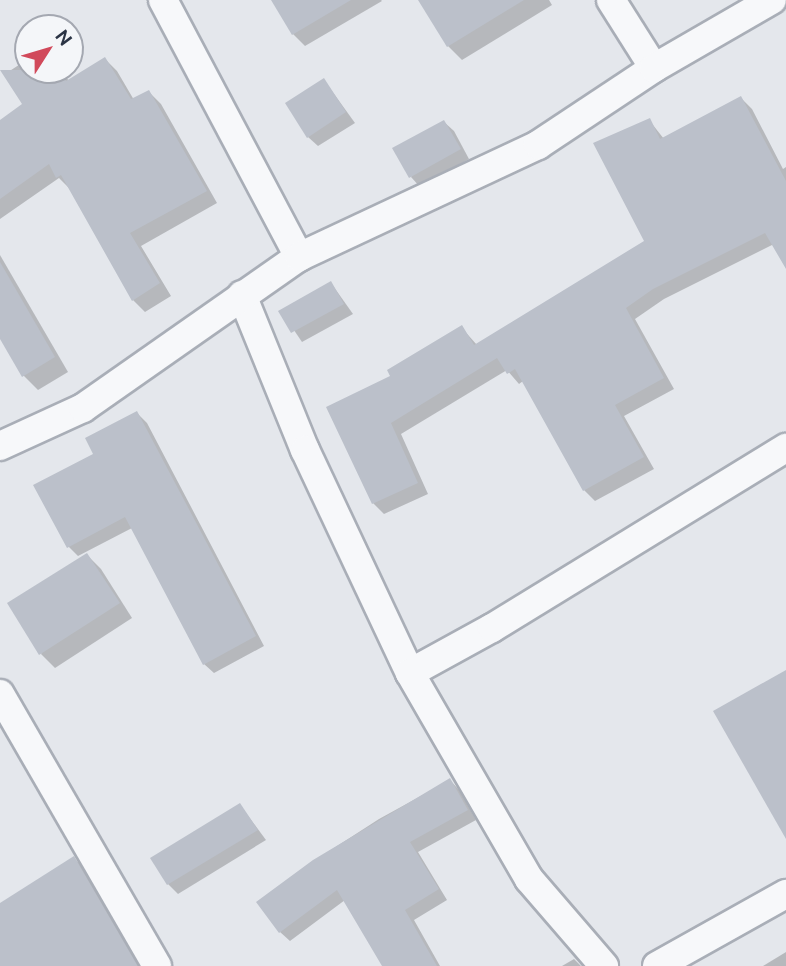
<!DOCTYPE html>
<html>
<head>
<meta charset="utf-8">
<style>
  body { margin:0 }
  #map { position:relative; width:786px; height:966px; overflow:hidden; background:#e4e7ec; font-family:Ubuntu,sans-serif }
  div>[style] { position:absolute }
  .shadow>* { inset:0; background:#0003 }
  .building>* { inset:0; background:#bbc0ca }
  .roads { filter:drop-shadow(2px 0 #a9aeb7) drop-shadow(-2px 0 #a9aeb7) drop-shadow(0 2px #a9aeb7) drop-shadow(0 -2px #a9aeb7) }
  .street>* { height:28px; margin:-14px; padding:0 14px; transform-origin:14px; border-radius:14px; background:#f7f8fa }
  span { translate:-50% -50%; white-space:nowrap; text-align:center; line-height:1.15; -webkit-text-stroke:6px #f4f6f9; paint-order:stroke }
  .north { position:absolute; left:14px; top:14px; width:70px; height:70px; box-sizing:border-box; background:#f4f6f9; border:2px solid #a4a8b1; border-radius:50%; rotate:53deg; font-size:19px; font-weight:700; line-height:28px; text-align:center; color:#2b3445 }
  .north::after { content:''; display:block; margin:auto; width:24px; height:32px; background:#d1495b; clip-path:polygon(50% 0,100% 100%,50% 72%,0 100%) }
</style>
</head>
<body>
<div id="map">
  <div class="shadow">
    <i style="clip-path:polygon(273px 0,381px 0,382px 1px,305px 46px,293px 34px)"></i>
    <i style="clip-path:polygon(420px 0,549px 0,552px 5px,462px 60px,448px 46px)"></i>
    <i style="clip-path:polygon(28px 59px,28px 70px,61px 70px,69px 81px,105px 59px,117px 71px,134px 100px,149px 92px,161px 104px,217px 203px,141px 246px,171px 296px,145px 312px,133px 300px,70px 189px,59px 178px,0 219px,0 122px,25px 105px,5px 74px)"></i>
    <i style="clip-path:polygon(324px 80px,355px 123px,318px 146px,308px 137px)"></i>
    <i style="clip-path:polygon(741px 98px,752px 109px,783px 169px,786px 167px,786px 265px,774px 244px,664px 299px,635px 319px,674px 389px,624px 416px,654px 469px,595px 501px,584px 490px,523px 381px,519px 384px,507px 370px,401px 434px,428px 494px,384px 514px,373px 503px,393px 377px,461px 327px,477px 345px,647px 242px,649px 120px,664px 139px)"></i>
    <i style="clip-path:polygon(444px 122px,454px 131px,469px 159px,420px 187px,411px 177px)"></i>
    <i style="clip-path:polygon(0 255px,68px 372px,38px 390px,23px 375px,0 335px)"></i>
    <i style="clip-path:polygon(331px 283px,353px 314px,302px 342px,281px 311px)"></i>
    <i style="clip-path:polygon(137px 413px,147px 423px,264px 646px,214px 673px,204px 664px,132px 528px,78px 556px,68px 546px,96px 455px)"></i>
    <i style="clip-path:polygon(87px 555px,101px 569px,132px 618px,55px 668px,41px 654px)"></i>
    <i style="clip-path:polygon(450px 780px,459px 790px,476px 820px,418px 852px,447px 900px,414px 920px,440px 966px,386px 966px,345px 900px,290px 941px,280px 932px,314px 861px,379px 819px)"></i>
    <i style="clip-path:polygon(240px 805px,266px 840px,178px 894px,168px 884px)"></i>
    <i style="clip-path:polygon(74px 858px,85px 870px,141px 966px,0 966px,0 905px)"></i>
    <i style="clip-path:polygon(786px 952px,786px 966px,763px 966px)"></i>
    <i style="clip-path:polygon(574px 959px,581px 966px,562px 966px)"></i>
  </div>
  <div class="building">
    <i style="clip-path:polygon(271px 0,351px 0,292px 35px)"></i>
    <i style="clip-path:polygon(418px 0,524px 0,447px 47px)"></i>
    <i style="clip-path:polygon(105px 57px,131px 99px,149px 90px,207px 191px,130px 233px,160px 283px,132px 301px,61px 175px,56px 178px,49px 164px,0 199px,0 120px,22px 104px,0 70px,59px 70px,66px 81px)"></i>
    <i style="clip-path:polygon(324px 78px,346px 112px,307px 138px,285px 103px)"></i>
    <i style="clip-path:polygon(741px 96px,786px 181px,786px 269px,765px 233px,653px 289px,626px 308px,664px 378px,615px 405px,644px 457px,583px 491px,515px 369px,507px 374px,497px 358px,391px 423px,418px 483px,372px 504px,326px 407px,390px 376px,387px 370px,462px 325px,474px 345px,644px 241px,593px 143px,650px 118px,660px 139px)"></i>
    <i style="clip-path:polygon(444px 120px,461px 149px,409px 178px,392px 148px)"></i>
    <i style="clip-path:polygon(0 262px,55px 357px,22px 377px,0 339px)"></i>
    <i style="clip-path:polygon(331px 281px,344px 304px,291px 333px,278px 311px)"></i>
    <i style="clip-path:polygon(137px 411px,256px 636px,203px 665px,125px 517px,67px 548px,33px 485px,93px 454px,85px 438px)"></i>
    <i style="clip-path:polygon(87px 553px,120px 603px,39px 655px,7px 603px)"></i>
    <i style="clip-path:polygon(786px 670px,786px 839px,713px 711px)"></i>
    <i style="clip-path:polygon(450px 778px,468px 810px,410px 842px,439px 889px,405px 910px,437px 966px,382px 966px,337px 890px,279px 933px,256px 902px,313px 860px)"></i>
    <i style="clip-path:polygon(240px 803px,258px 830px,167px 885px,150px 858px)"></i>
    <i style="clip-path:polygon(74px 856px,138px 966px,0 966px,0 903px)"></i>
  </div>
  <div class="roads">
    <div class="street">
      <i style="left:163px;top:0;width:291px;rotate:62.1deg"></i>
      <i style="left:611px;top:0;width:80px;rotate:57.7deg"></i>
      <i style="left:242px;top:295px;width:167px;rotate:67.9deg"></i>
      <i style="left:305px;top:450px;width:246px;rotate:64.8deg"></i>
      <i style="left:410px;top:673px;width:238px;rotate:60deg"></i>
      <i style="left:529px;top:879px;width:115px;rotate:49.2deg"></i>
      <i style="left:0;top:446px;width:91px;rotate:-24.6deg"></i>
      <i style="left:83px;top:408px;width:264px;rotate:-35deg"></i>
      <i style="left:299px;top:257px;width:264px;rotate:-25.1deg"></i>
      <i style="left:538px;top:145px;width:139px;rotate:-33.6deg"></i>
      <i style="left:654px;top:68px;width:136px;rotate:-30deg"></i>
      <i style="left:410px;top:673px;width:94px;rotate:-28.8deg"></i>
      <i style="left:492px;top:628px;width:345px;rotate:-31.5deg"></i>
      <i style="left:0;top:694px;width:314px;rotate:60deg"></i>
      <i style="left:657px;top:966px;width:148px;rotate:-29.2deg"></i>
    </div>
  </div>
  <div class="north">N</div>
</div>
</body>
</html>
